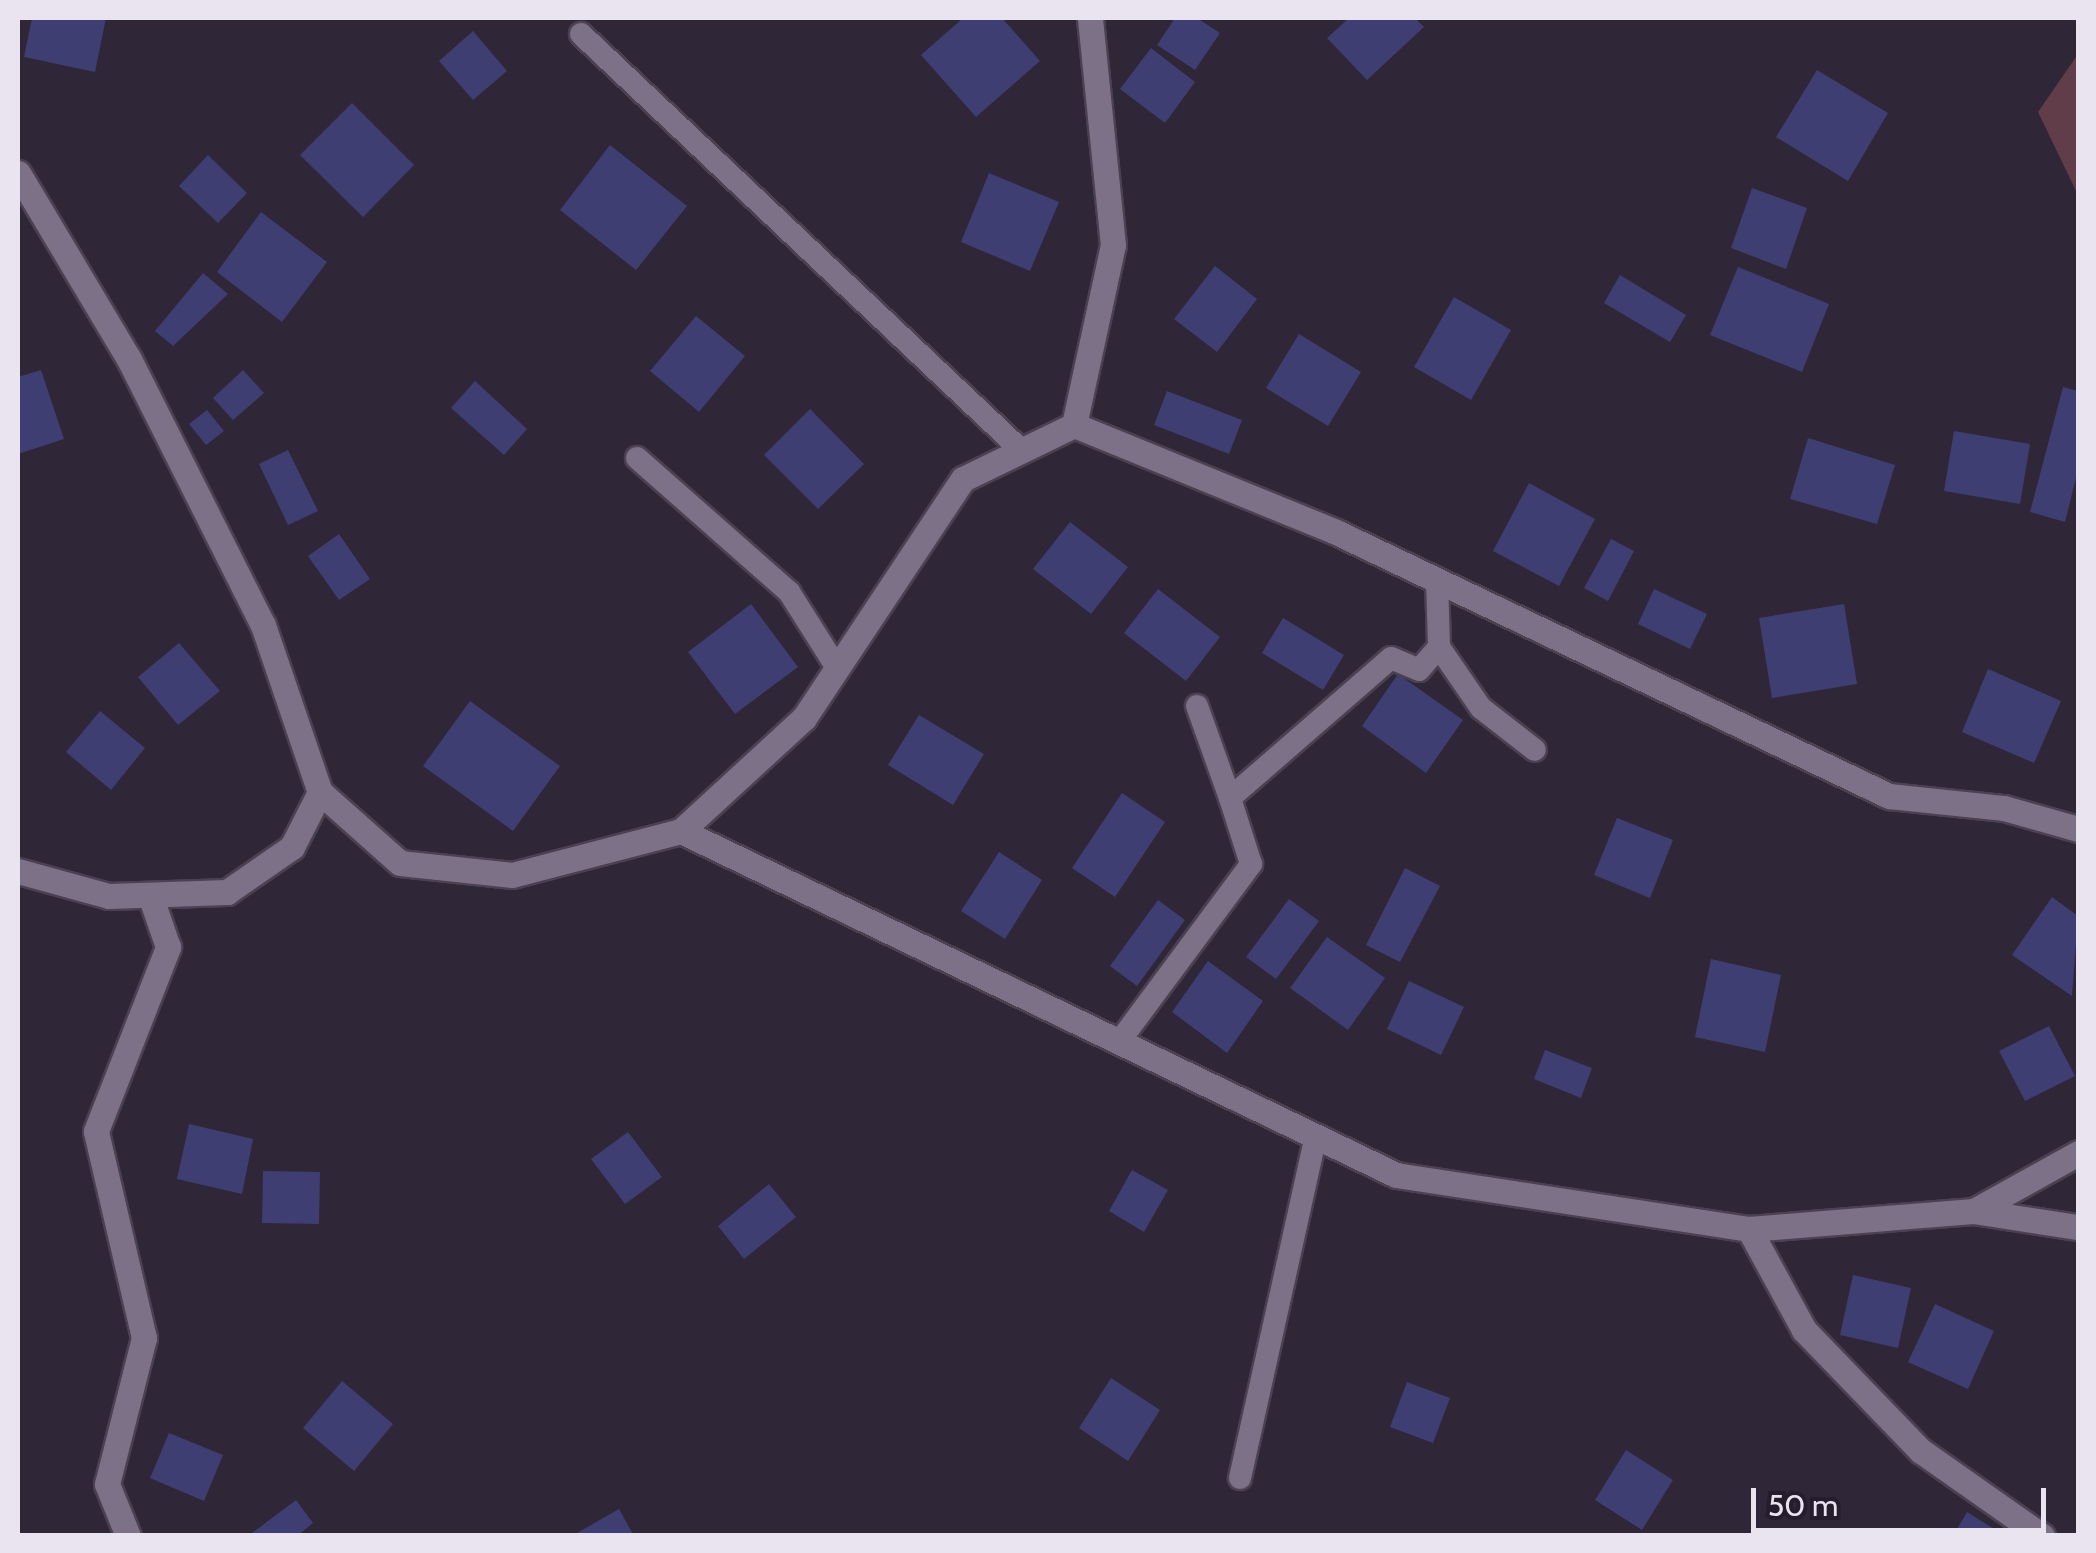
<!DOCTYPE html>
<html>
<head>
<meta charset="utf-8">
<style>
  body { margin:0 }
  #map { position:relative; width:2096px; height:1553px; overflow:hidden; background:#2f2638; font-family:Cabin,sans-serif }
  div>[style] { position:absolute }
  .green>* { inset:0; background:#613c49 }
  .building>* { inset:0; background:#3f3e72 }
  .roads { filter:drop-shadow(2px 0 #4a4151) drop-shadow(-2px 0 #4a4151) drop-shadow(0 2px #4a4151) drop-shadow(0 -2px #4a4151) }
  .lane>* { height:22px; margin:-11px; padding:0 11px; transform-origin:11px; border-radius:11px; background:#7d7188 }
  .street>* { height:25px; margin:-12.5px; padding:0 12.5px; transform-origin:12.5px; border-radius:12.5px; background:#7d7188 }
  span { translate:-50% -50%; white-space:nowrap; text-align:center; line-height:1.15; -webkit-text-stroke:8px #251c2e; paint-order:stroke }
  .frame { position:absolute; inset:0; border:20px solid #eae4f1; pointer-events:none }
  .scale { position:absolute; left:1751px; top:1488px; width:295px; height:45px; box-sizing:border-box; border:5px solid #eae4f1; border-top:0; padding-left:12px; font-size:30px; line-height:35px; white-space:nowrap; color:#eae4f1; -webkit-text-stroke:8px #251c2e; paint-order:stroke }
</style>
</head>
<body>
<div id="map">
  <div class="green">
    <i style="clip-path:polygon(2078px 54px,2078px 195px,2038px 112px)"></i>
  </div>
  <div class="building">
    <i style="clip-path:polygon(32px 18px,106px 18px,95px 72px,24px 57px)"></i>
    <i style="clip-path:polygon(963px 18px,1002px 18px,1040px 61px,976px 117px,921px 55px)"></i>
    <i style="clip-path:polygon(1175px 18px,1197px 18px,1220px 33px,1195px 70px,1157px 45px)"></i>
    <i style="clip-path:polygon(1349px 18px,1415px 18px,1424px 27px,1367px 80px,1327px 38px)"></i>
    <i style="clip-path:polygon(473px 31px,507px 71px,473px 100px,439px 61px)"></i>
    <i style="clip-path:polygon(1151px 48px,1195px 82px,1165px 123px,1120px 89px)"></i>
    <i style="clip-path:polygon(1817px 70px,1888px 113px,1848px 181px,1776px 137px)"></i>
    <i style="clip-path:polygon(352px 103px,414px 165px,363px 217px,300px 155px)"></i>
    <i style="clip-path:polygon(610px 145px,687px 206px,636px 270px,560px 210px)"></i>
    <i style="clip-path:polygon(208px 155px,247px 193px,218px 223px,179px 186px)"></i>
    <i style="clip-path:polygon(989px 173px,1059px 202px,1030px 271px,961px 242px)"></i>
    <i style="clip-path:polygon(1752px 188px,1807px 208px,1786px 269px,1731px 248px)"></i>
    <i style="clip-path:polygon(261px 212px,327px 262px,282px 322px,217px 272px)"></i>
    <i style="clip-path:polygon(1215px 266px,1257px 299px,1217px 352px,1174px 319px)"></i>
    <i style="clip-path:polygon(1738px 267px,1829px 304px,1802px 372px,1710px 335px)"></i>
    <i style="clip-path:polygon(203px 273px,228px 294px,173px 346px,155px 331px)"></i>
    <i style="clip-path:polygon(1620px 275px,1686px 315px,1670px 342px,1604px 303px)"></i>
    <i style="clip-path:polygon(1454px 297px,1511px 330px,1471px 400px,1414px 367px)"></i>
    <i style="clip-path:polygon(696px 316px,745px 356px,699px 412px,650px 371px)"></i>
    <i style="clip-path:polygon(1299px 334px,1361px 372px,1328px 426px,1266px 388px)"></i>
    <i style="clip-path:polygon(41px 370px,64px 439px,18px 454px,18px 377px)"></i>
    <i style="clip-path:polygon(243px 370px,264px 393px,233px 420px,213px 398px)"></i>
    <i style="clip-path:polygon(475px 381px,527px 429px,504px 455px,451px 408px)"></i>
    <i style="clip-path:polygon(2063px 387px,2078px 391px,2078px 470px,2065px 522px,2030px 512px)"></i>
    <i style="clip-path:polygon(1167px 391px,1242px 420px,1229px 454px,1154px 425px)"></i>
    <i style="clip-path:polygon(810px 409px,864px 464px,818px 509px,764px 455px)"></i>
    <i style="clip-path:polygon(207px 410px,224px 431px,206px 445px,189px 424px)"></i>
    <i style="clip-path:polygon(1954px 431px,2030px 444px,2020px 504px,1944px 491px)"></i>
    <i style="clip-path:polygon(1808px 438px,1895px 465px,1877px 524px,1790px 499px)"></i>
    <i style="clip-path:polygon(288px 450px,318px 511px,288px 525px,259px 464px)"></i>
    <i style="clip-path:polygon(1529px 483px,1595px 519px,1559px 586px,1493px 551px)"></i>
    <i style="clip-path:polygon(1070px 522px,1128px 567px,1091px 614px,1033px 569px)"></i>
    <i style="clip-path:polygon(339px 534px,370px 579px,339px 600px,308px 556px)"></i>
    <i style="clip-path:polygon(1611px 539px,1634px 551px,1608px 601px,1584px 588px)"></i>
    <i style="clip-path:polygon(1158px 589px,1220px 637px,1186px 681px,1124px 633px)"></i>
    <i style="clip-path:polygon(1654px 589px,1707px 614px,1690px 649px,1638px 624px)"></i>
    <i style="clip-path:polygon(751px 604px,798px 667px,735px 714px,688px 652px)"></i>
    <i style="clip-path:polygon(1844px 604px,1857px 684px,1772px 698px,1759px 618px)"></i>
    <i style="clip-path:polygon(1283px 618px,1344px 655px,1323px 690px,1262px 653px)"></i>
    <i style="clip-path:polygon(179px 643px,220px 691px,178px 725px,138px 677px)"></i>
    <i style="clip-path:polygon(1988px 669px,2061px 701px,2034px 763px,1962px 732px)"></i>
    <i style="clip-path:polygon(1398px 674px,1463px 720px,1426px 773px,1362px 726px)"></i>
    <i style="clip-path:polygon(470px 701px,560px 766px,513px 831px,423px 766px)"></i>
    <i style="clip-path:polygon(100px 711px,145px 748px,111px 790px,66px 752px)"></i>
    <i style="clip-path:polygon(919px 715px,984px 754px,953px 805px,888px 765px)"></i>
    <i style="clip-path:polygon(1122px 793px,1165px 822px,1115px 897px,1072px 868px)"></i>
    <i style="clip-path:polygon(1617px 818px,1673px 840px,1650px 898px,1594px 875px)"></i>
    <i style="clip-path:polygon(999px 852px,1042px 880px,1005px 939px,961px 911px)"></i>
    <i style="clip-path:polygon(1405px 868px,1440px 886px,1400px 962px,1366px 945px)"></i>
    <i style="clip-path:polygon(2052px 897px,2078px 916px,2072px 996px,2012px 955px)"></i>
    <i style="clip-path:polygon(1289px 899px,1319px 921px,1276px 979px,1246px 957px)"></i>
    <i style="clip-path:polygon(1158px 900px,1185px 920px,1137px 986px,1110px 966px)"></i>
    <i style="clip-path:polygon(1327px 937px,1385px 978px,1348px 1030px,1290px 988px)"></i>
    <i style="clip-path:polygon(1711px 959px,1781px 975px,1765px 1052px,1695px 1037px)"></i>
    <i style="clip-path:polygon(1208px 961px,1263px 1001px,1227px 1053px,1172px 1012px)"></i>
    <i style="clip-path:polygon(1409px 981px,1464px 1007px,1441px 1055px,1387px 1029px)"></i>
    <i style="clip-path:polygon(2049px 1026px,2075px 1076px,2025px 1101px,1999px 1051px)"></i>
    <i style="clip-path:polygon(1545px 1050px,1592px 1068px,1581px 1098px,1534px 1079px)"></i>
    <i style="clip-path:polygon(189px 1124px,253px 1139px,242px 1194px,177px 1179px)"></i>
    <i style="clip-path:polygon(628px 1132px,662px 1177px,625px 1204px,591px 1159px)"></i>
    <i style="clip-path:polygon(1132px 1170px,1168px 1190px,1144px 1232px,1109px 1211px)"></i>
    <i style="clip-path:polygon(263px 1171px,320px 1172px,319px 1224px,262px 1223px)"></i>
    <i style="clip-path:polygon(769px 1184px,796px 1217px,744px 1259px,718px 1226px)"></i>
    <i style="clip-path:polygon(1853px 1275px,1911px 1288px,1898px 1348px,1840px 1335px)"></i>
    <i style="clip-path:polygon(1935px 1304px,1994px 1331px,1968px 1389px,1908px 1362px)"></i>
    <i style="clip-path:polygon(1111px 1378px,1160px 1410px,1128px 1461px,1079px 1428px)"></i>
    <i style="clip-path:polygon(342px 1381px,393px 1424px,354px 1471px,303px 1428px)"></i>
    <i style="clip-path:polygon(1407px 1382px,1450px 1398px,1433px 1443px,1390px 1427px)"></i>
    <i style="clip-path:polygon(169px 1433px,223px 1455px,204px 1501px,150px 1478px)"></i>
    <i style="clip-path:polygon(1626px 1450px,1673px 1480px,1642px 1530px,1595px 1500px)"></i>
    <i style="clip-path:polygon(296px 1500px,313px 1523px,297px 1536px,248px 1536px)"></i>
    <i style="clip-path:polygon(619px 1509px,634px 1536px,579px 1536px,577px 1533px)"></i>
    <i style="clip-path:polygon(1967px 1512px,1999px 1532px,1997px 1536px,1953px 1536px)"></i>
  </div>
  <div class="roads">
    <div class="lane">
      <i style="left:581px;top:34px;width:603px;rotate:43.39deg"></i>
      <i style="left:637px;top:458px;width:203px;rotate:41.4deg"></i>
      <i style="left:789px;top:592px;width:90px;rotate:57.7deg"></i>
      <i style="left:1439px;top:647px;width:74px;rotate:55.5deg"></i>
      <i style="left:1481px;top:708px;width:68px;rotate:37.9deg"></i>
      <i style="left:1197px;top:706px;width:98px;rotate:70.3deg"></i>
      <i style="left:1119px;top:1042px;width:222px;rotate:-53.4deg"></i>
      <i style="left:1251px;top:864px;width:69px;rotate:-107.7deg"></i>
      <i style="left:1230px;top:798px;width:213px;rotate:-41deg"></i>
      <i style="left:1391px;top:658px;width:30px;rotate:23deg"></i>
      <i style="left:1419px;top:670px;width:30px;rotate:-49deg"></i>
      <i style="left:1439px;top:647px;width:67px;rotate:-91.7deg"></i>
      <i style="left:1240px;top:1478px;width:350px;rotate:-77.5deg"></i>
    </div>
    <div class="street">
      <i style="left:18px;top:173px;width:217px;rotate:59.2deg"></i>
      <i style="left:129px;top:359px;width:298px;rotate:63.3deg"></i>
      <i style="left:263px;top:625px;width:176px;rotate:71.2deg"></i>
      <i style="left:320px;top:792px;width:107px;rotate:41.6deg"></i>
      <i style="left:400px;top:863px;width:113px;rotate:6.1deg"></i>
      <i style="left:512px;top:875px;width:175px;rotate:-14.6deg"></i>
      <i style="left:681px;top:831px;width:167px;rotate:-42.6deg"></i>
      <i style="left:804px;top:718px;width:287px;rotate:-56.4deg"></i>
      <i style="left:963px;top:479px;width:123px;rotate:-25.9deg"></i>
      <i style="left:1074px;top:425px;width:283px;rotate:22.2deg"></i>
      <i style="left:1336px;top:532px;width:613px;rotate:25.52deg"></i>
      <i style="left:1889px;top:796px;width:116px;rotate:6deg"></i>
      <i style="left:2004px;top:808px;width:77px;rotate:15.8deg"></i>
      <i style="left:1074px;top:425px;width:184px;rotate:-77.8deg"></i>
      <i style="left:1113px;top:245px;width:228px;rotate:-95.8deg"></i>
      <i style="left:681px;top:831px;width:793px;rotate:25.69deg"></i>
      <i style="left:1396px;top:1175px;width:357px;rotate:8.7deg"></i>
      <i style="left:1749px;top:1229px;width:225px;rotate:-4.6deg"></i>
      <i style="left:1973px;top:1211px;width:106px;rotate:8.7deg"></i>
      <i style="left:18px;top:871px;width:94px;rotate:15.4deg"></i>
      <i style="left:109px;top:896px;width:118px;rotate:-1.9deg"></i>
      <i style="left:227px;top:892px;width:79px;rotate:-34.7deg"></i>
      <i style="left:292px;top:847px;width:62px;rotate:-63deg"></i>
      <i style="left:1974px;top:1211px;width:119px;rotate:-29.1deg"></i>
      <i style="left:1749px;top:1229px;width:115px;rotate:61.4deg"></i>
      <i style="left:1804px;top:1330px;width:168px;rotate:46deg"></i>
      <i style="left:1921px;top:1451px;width:148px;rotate:35.1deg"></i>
      <i style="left:128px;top:1536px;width:56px;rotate:-112deg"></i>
      <i style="left:107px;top:1484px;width:151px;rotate:-75.8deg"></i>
      <i style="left:144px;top:1338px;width:212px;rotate:-103.1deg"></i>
      <i style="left:96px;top:1131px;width:198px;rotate:-68.6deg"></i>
      <i style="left:168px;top:947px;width:55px;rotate:-109.1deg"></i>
    </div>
  </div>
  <div class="frame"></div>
  <div class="scale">50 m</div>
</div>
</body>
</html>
